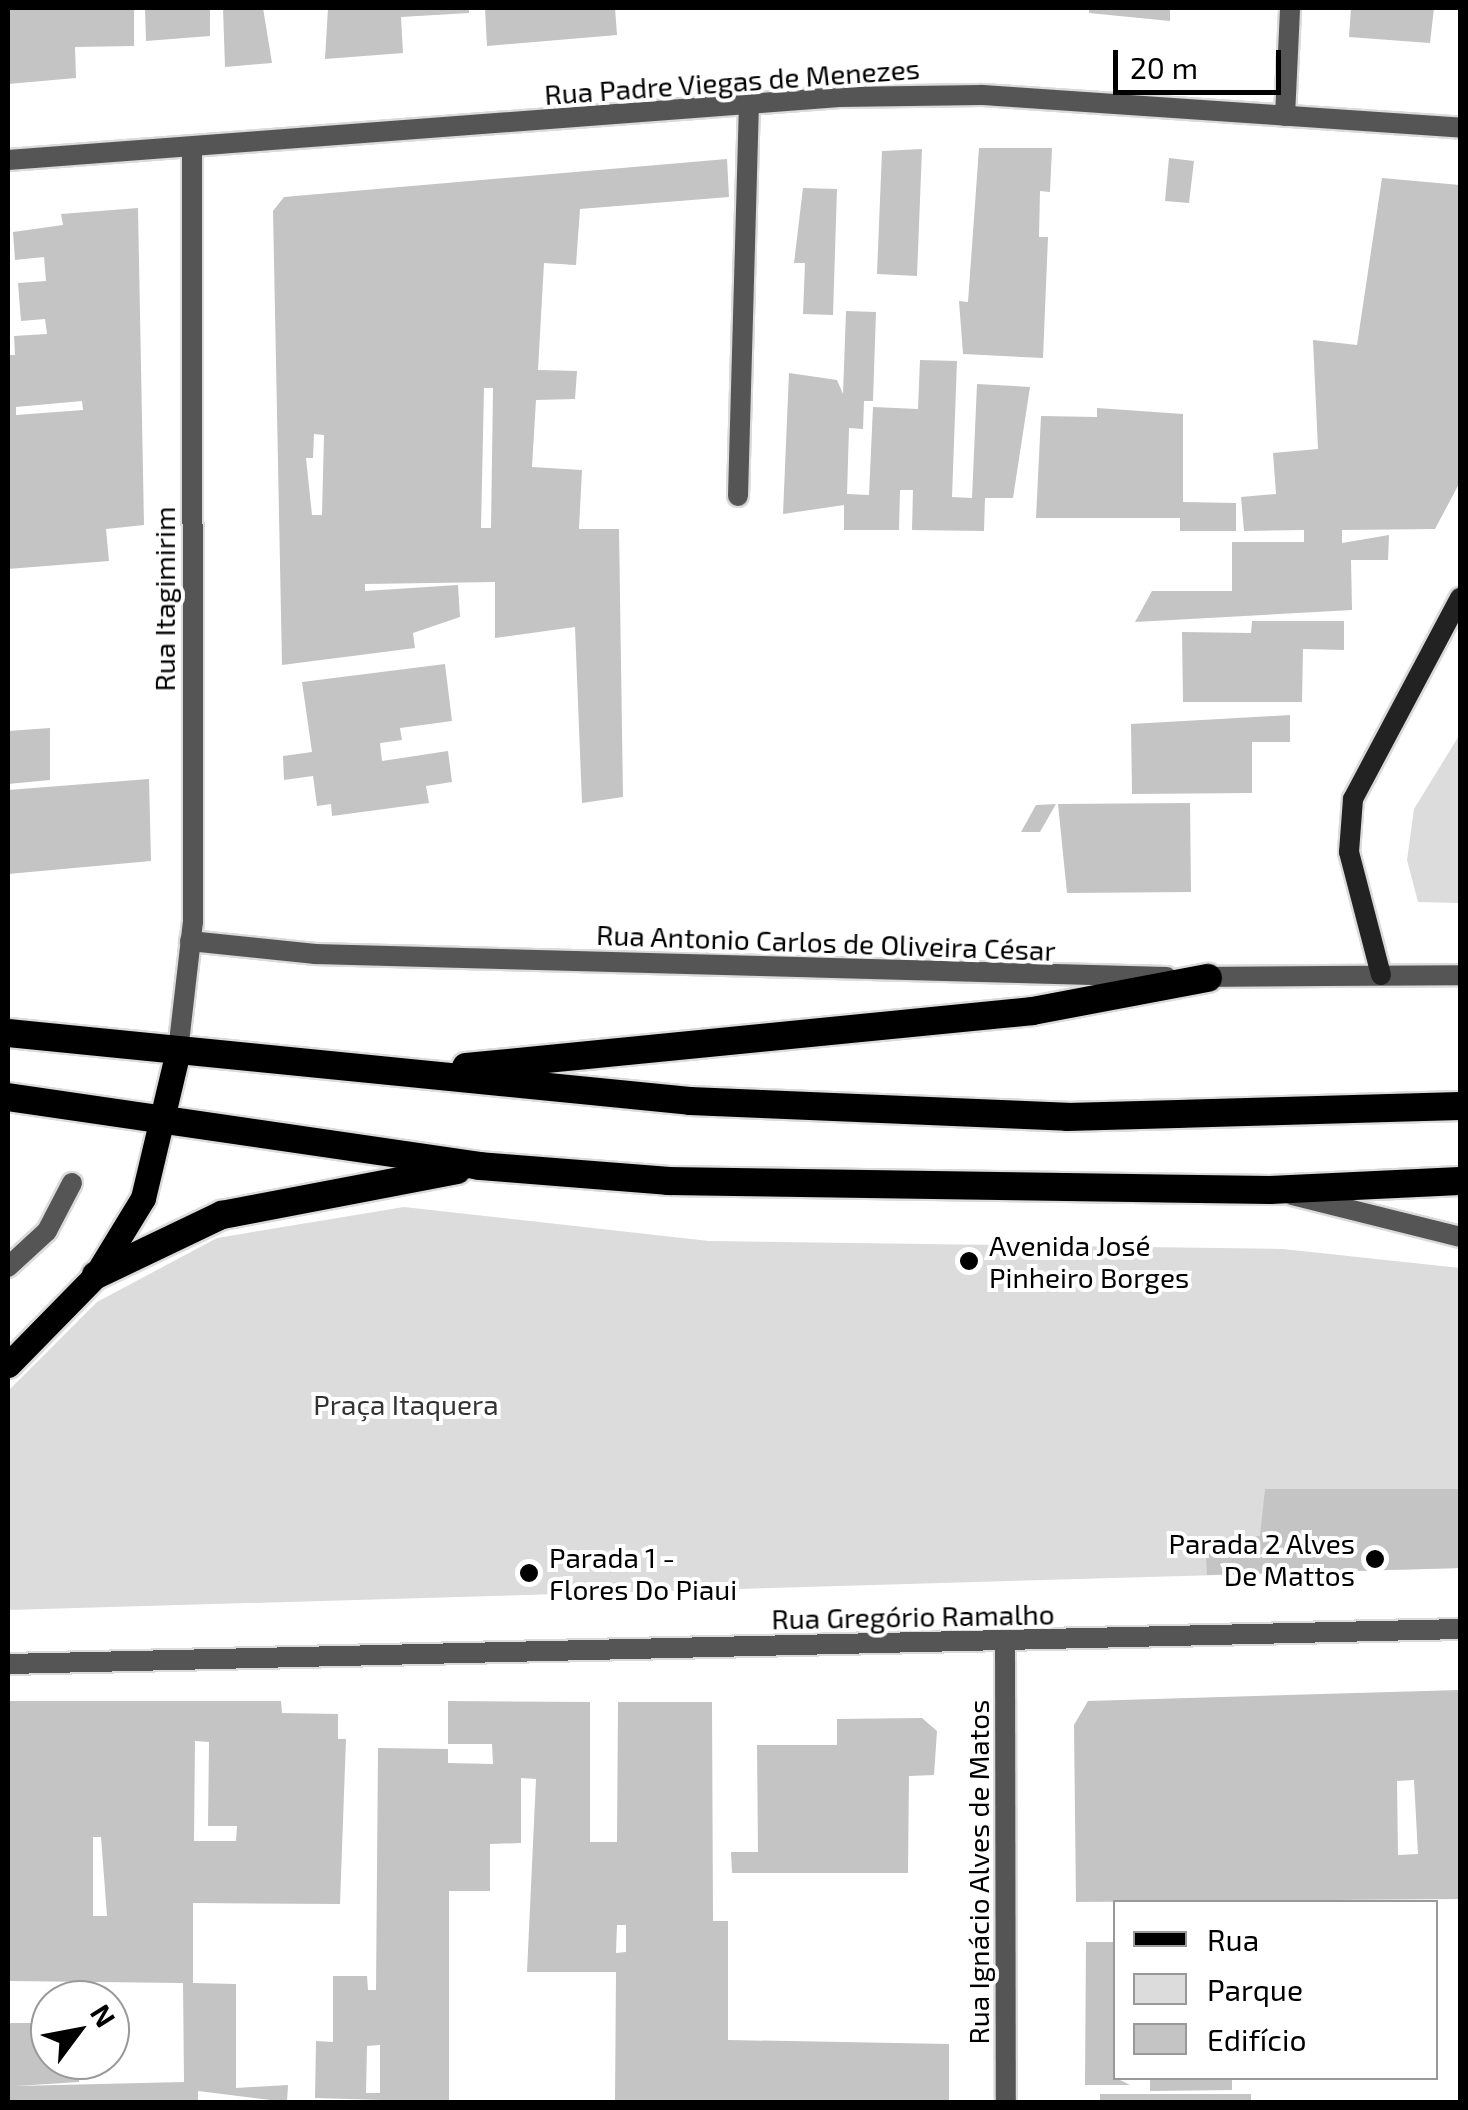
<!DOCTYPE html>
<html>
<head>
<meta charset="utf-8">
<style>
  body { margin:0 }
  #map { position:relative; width:1468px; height:2110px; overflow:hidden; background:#fff; font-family:"Exo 2",sans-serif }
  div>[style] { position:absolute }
  .green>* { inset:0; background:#dcdcdc }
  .building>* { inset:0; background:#c4c4c4 }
  .roads { filter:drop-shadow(2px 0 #dbdbdb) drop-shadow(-2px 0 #dbdbdb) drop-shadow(0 2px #dbdbdb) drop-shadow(0 -2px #dbdbdb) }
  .service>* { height:20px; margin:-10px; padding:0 10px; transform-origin:10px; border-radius:10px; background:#555 }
  .minor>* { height:20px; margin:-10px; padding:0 10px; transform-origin:10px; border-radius:10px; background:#555 }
  .tertiary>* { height:20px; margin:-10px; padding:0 10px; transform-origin:10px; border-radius:10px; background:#555 }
  .secondary>* { height:20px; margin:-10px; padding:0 10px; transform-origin:10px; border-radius:10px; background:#222 }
  .primary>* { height:25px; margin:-12.5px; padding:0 12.5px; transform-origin:12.5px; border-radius:12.5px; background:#000 }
  .trunk>* { height:28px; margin:-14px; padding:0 14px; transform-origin:14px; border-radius:14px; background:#000 }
  .dots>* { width:28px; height:28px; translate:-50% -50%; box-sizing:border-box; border:5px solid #fff; border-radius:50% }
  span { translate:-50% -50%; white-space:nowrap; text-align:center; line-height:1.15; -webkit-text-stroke:8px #fff; paint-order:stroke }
  .street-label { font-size:28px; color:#000 }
  .poi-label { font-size:28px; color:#000 }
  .left { translate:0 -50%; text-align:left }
  .right { translate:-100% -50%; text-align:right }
  .park-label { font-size:28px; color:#333 }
  .frame { position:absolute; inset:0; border:10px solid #000; pointer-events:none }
  .legend { position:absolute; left:1113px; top:1900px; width:325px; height:180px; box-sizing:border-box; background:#fff; border:2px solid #999; margin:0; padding:12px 18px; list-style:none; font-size:30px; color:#000 }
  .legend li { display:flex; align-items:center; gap:20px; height:50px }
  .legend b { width:50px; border:2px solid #999 }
  .north { position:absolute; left:30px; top:1980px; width:100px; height:100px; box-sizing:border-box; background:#fff; border:2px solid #999; border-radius:50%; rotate:58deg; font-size:28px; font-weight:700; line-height:40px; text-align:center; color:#000 }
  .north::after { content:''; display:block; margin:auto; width:35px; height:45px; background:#000; clip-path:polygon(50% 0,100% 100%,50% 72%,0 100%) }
  .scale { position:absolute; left:1113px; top:50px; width:168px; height:45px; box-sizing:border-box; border:5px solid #000; border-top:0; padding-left:12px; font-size:30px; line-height:35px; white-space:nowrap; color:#000; -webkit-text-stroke:8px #fff; paint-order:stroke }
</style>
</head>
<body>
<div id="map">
  <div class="green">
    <i style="clip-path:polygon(1460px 734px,1460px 903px,1418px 902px,1407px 860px,1414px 809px)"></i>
    <i style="clip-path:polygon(404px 1207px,709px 1241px,1283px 1249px,1460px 1268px,1460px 1568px,8px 1610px,8px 1391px,97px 1302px,217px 1238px)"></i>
  </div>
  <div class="building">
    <i style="clip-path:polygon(8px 8px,134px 8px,134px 46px,75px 47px,76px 78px,8px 84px)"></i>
    <i style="clip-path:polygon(145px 8px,210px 8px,210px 36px,146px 41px)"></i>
    <i style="clip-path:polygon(223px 8px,263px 8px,272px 63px,225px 67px)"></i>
    <i style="clip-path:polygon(328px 8px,469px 8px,469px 13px,401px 17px,403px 53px,325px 59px)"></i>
    <i style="clip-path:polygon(485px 8px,615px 8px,617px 35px,487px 46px)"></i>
    <i style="clip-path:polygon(1089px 8px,1170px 8px,1170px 21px,1089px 13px)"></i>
    <i style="clip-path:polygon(1351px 8px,1434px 8px,1430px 43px,1349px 37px)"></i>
    <i style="clip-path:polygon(979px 148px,1052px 148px,1050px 192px,1040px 191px,1039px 237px,1048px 237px,1043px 358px,963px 354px,959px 301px,968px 302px)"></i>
    <i style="clip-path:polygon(922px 149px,917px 276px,877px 274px,882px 151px)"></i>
    <i style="clip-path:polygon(1169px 158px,1194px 161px,1189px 203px,1165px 201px)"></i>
    <i style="clip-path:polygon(evenodd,727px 159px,729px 197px,580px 209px,576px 265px,544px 263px,538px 370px,577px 371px,575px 399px,536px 400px,532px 467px,582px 470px,579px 529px,619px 529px,623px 797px,582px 803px,575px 627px,495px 638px,495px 582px,365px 584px,365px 591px,458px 585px,460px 617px,413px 633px,415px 648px,282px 665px,273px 211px,284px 197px,727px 159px,484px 388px,493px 388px,491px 528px,481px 528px,484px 388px,727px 159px,314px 434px,324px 435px,322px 515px,312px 515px,306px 458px,313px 458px,314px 434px)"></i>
    <i style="clip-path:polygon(1382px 178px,1460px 185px,1460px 482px,1435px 529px,1342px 530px,1342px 543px,1389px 535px,1388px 560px,1351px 560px,1352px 610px,1135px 622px,1152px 591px,1232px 591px,1232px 542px,1304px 542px,1304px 530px,1244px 531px,1241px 497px,1276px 494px,1273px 453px,1318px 449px,1313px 340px,1357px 345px)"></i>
    <i style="clip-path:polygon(803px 188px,837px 189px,833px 315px,803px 314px,805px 263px,794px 263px)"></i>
    <i style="clip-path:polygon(evenodd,138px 208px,144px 525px,106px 529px,109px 561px,8px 569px,8px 355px,15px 355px,14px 336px,47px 334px,45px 319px,21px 321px,18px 283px,46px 281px,44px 257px,15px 260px,13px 232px,63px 225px,61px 214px,138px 208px,82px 401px,83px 410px,16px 415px,16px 407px,82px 401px)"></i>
    <i style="clip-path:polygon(846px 311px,876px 312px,873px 401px,864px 401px,863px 429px,849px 428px,847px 494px,869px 495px,873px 407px,918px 409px,920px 360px,957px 361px,952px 497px,972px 498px,977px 384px,1030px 387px,1013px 498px,985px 498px,984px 531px,912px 530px,913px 490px,900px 490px,899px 530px,844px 530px,844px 505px,783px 514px,789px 373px,837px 380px,843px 394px)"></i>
    <i style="clip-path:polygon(1097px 408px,1183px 414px,1183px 502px,1236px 503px,1236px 531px,1180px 531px,1180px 518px,1036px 518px,1041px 416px,1097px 417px)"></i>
    <i style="clip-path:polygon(1252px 621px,1344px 621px,1344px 650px,1303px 649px,1302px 702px,1183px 702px,1182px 632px,1251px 633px)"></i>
    <i style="clip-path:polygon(445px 664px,452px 721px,400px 728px,402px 740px,380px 743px,382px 761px,448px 751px,452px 782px,426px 786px,429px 803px,332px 816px,331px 804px,317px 806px,313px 776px,284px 780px,283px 756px,312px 752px,302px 682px)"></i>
    <i style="clip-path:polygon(1290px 715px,1290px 742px,1252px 742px,1252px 793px,1132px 794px,1131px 724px)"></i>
    <i style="clip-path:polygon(50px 728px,50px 780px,8px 784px,8px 731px)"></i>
    <i style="clip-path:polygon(149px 779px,151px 861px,8px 874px,8px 790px)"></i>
    <i style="clip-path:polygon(1190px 803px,1191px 892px,1067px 893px,1058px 804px)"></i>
    <i style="clip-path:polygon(1056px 804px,1040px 832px,1021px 832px,1036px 805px)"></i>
    <i style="clip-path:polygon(1265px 1489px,1460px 1489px,1460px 1568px,1207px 1575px,1205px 1539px,1260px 1536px)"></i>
    <i style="clip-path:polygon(evenodd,1460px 1690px,1460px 1899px,1076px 1902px,1074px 1725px,1088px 1701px,1460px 1690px,1414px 1780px,1418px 1854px,1398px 1855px,1397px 1781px,1414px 1780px)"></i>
    <i style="clip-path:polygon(evenodd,8px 1701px,281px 1701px,282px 1713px,338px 1714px,338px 1739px,346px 1739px,340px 1904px,193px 1903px,193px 1983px,236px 1984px,236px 2088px,288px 2085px,287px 2102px,198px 2091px,198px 2102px,8px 2102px,8px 2023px,50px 2023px,50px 2060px,79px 2060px,79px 2082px,16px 2086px,184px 2082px,183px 1983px,8px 1981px,8px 1701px,195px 1741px,209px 1742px,208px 1826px,237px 1826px,236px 1841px,194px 1841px,195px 1741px,8px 1701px,93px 1837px,101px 1837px,107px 1916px,93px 1916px,93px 1837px)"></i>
    <i style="clip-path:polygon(evenodd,448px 1701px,590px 1702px,590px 1842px,617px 1842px,618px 1702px,712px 1702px,713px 1921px,728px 1921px,728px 2040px,949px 2044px,949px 2102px,615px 2102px,616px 1972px,527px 1972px,536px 1779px,521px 1778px,521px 1843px,490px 1844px,490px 1891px,449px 1891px,449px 2102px,315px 2098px,316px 2041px,333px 2042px,333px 1976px,367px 1976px,368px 1990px,376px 1990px,378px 1748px,448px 1749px,448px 1763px,493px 1764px,492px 1744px,448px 1744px,448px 1701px,617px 1925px,626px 1925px,626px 1952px,616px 1953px,617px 1925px,448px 1701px,380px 2045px,380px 2093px,366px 2093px,367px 2046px,380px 2045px)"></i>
    <i style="clip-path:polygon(922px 1718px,937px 1731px,934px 1775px,909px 1776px,908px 1873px,732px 1873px,731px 1852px,758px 1852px,757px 1745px,837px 1745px,837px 1719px)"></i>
    <i style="clip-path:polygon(1086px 1942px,1116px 1942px,1116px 2078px,1130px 2085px,1085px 2085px)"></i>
    <i style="clip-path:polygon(1150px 2078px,1232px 2078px,1232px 2090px,1150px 2091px)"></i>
    <i style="clip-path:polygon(1100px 2094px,1251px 2094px,1251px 2102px,1100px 2102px)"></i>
  </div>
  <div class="roads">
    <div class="service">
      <i style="left:1285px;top:116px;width:108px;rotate:-87.3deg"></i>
      <i style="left:738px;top:496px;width:392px;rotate:-88.4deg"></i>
      <i style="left:8px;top:1267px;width:53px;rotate:-42.7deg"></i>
      <i style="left:47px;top:1231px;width:54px;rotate:-62.5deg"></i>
    </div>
    <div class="minor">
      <i style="left:1005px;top:1642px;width:460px;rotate:89.9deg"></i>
      <i style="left:8px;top:1664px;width:1452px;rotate:-1.38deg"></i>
    </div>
    <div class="tertiary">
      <i style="left:8px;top:160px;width:834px;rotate:-4.33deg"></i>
      <i style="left:840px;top:97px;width:142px;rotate:-0.8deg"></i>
      <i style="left:982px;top:95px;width:479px;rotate:3.9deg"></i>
      <i style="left:190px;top:941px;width:126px;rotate:5.9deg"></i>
      <i style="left:315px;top:954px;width:852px;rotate:1.55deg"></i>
      <i style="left:1196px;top:977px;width:264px;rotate:-0.4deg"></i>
      <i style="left:178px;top:1051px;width:130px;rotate:-83.4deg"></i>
      <i style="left:193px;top:922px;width:775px;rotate:-90.07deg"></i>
      <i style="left:1292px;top:1195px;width:173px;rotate:14deg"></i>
    </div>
    <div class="secondary">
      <i style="left:1381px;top:975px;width:127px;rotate:-104.6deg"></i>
      <i style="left:1349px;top:852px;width:53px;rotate:-85.7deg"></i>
      <i style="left:1353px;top:799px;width:228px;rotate:-62deg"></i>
    </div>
    <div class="primary">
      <i style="left:8px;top:1365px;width:126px;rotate:-45.6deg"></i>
      <i style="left:96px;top:1275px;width:90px;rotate:-58.6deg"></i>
      <i style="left:143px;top:1198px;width:151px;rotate:-76.6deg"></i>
    </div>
    <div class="trunk">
      <i style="left:8px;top:1033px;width:685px;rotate:5.69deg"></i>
      <i style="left:690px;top:1101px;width:377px;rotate:2.4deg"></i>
      <i style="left:1067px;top:1117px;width:393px;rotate:-1.6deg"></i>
      <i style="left:466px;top:1067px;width:570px;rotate:-5.64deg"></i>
      <i style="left:1033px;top:1011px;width:178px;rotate:-10.7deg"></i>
      <i style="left:8px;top:1097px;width:476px;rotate:8.3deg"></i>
      <i style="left:479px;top:1166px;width:190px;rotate:4.5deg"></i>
      <i style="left:668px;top:1181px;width:602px;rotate:0.86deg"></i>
      <i style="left:1270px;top:1190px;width:190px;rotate:-2.7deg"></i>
      <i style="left:96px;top:1275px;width:140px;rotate:-25.5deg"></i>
      <i style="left:222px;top:1215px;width:239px;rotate:-10.8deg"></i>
    </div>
  </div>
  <div class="dots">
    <i style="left:969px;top:1261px;background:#000"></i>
    <i style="left:1375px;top:1559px;background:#000"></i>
    <i style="left:529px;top:1573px;background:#000"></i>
  </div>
  <div class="street-label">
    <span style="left:732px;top:81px;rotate:-4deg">Rua Padre Viegas de Menezes</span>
    <span style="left:164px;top:599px;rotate:-90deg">Rua Itagimirim</span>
    <span style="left:826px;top:942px;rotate:2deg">Rua Antonio Carlos de Oliveira César</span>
    <span style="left:913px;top:1616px;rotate:-1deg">Rua Gregório Ramalho</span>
    <span style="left:978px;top:1872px;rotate:-90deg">Rua Ignácio Alves de Matos</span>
  </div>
  <div class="poi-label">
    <span class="left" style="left:989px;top:1261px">Avenida José<br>Pinheiro Borges</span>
    <span class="right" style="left:1355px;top:1559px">Parada 2 Alves<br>De Mattos</span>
    <span class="left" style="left:549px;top:1573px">Parada 1 -<br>Flores Do Piaui</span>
  </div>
  <div class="park-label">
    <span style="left:406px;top:1404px">Praça Itaquera</span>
  </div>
  <div class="frame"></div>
  <ul class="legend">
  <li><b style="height:12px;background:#000"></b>Rua</li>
  <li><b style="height:28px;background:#dcdcdc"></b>Parque</li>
  <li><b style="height:28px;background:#c4c4c4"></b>Edifício</li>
  </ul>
  <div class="north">N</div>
  <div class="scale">20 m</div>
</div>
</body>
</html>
